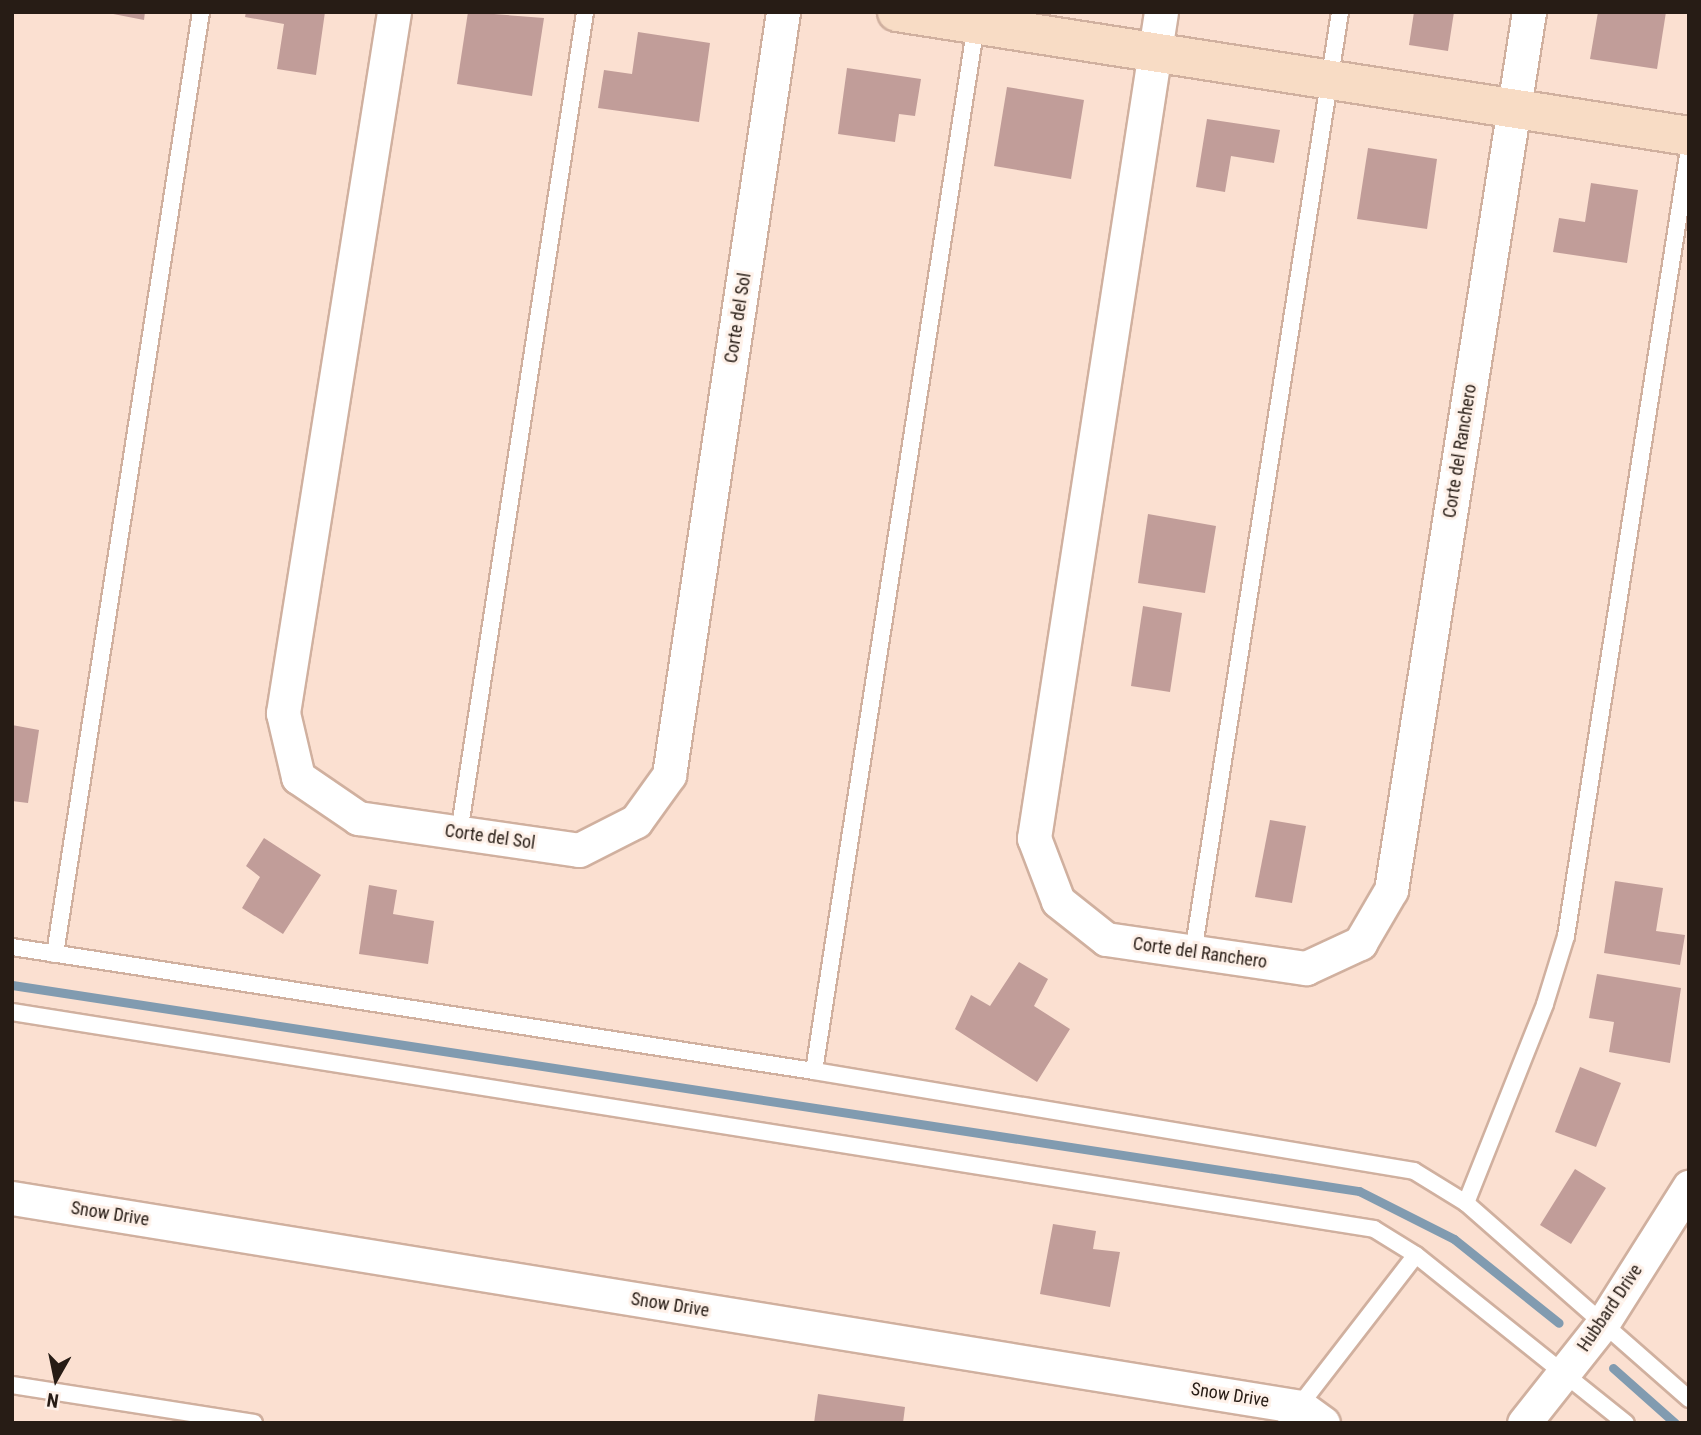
<!DOCTYPE html>
<html>
<head>
<meta charset="utf-8">
<style>
  body { margin:0 }
  #map { position:relative; width:1701px; height:1435px; overflow:hidden; background:#fbe0d1; font-family:"Roboto Condensed",sans-serif }
  div>[style] { position:absolute }
  .stream>* { height:9px; margin:-4.5px; padding:0 4.5px; transform-origin:4.5px; border-radius:4.5px; background:#819bb0 }
  .building>* { inset:0; background:#c19d99 }
  .roads { filter:drop-shadow(2px 0 #d0b09f) drop-shadow(-2px 0 #d0b09f) drop-shadow(0 2px #d0b09f) drop-shadow(0 -2px #d0b09f) }
  .lane>* { height:16px; margin:-8px; padding:0 8px; transform-origin:8px; border-radius:8px; background:#fff }
  .street>* { height:33px; margin:-16.5px; padding:0 16.5px; transform-origin:16.5px; border-radius:16.5px; background:#fff }
  .secondary>* { height:38px; margin:-19px; padding:0 19px; transform-origin:19px; border-radius:19px; background:#f8dcc5 }
  span { translate:-50% -50%; white-space:nowrap; text-align:center; line-height:1.15; -webkit-text-stroke:6px #fef1e9; paint-order:stroke }
  .street-label { font-size:18px; color:#271c15 }
  .frame { position:absolute; inset:0; border:14px solid #271c15; pointer-events:none }
  .north { position:absolute; left:21px; top:1344px; width:70px; height:70px; -webkit-text-stroke:5px #fef1e9; paint-order:stroke; rotate:189deg; font-size:19px; font-weight:700; line-height:28px; text-align:center; color:#271c15 }
  .north::after { content:''; display:block; margin:auto; width:24px; height:32px; background:#271c15; clip-path:polygon(50% 0,100% 100%,50% 72%,0 100%) }
</style>
</head>
<body>
<div id="map">
  <div class="stream">
    <i style="left:12px;top:985px;width:1363px;rotate:8.7deg"></i>
    <i style="left:1359px;top:1191px;width:106px;rotate:26.8deg"></i>
    <i style="left:1454px;top:1239px;width:134px;rotate:38.7deg"></i>
    <i style="left:1613px;top:1368px;width:83px;rotate:41.6deg"></i>
  </div>
  <div class="building">
    <i style="clip-path:polygon(103px 12px,145px 12px,144px 20px)"></i>
    <i style="clip-path:polygon(246px 12px,325px 12px,316px 75px,277px 69px,284px 24px,245px 17px)"></i>
    <i style="clip-path:polygon(468px 12px,544px 18px,532px 96px,457px 84px)"></i>
    <i style="clip-path:polygon(1414px 12px,1454px 12px,1448px 51px,1409px 45px)"></i>
    <i style="clip-path:polygon(1598px 12px,1666px 12px,1657px 69px,1590px 59px)"></i>
    <i style="clip-path:polygon(638px 32px,710px 43px,699px 122px,598px 108px,604px 70px,632px 74px)"></i>
    <i style="clip-path:polygon(847px 68px,921px 79px,915px 116px,899px 114px,895px 142px,838px 134px)"></i>
    <i style="clip-path:polygon(1007px 87px,1084px 100px,1071px 179px,994px 166px)"></i>
    <i style="clip-path:polygon(1207px 119px,1280px 130px,1274px 163px,1231px 156px,1225px 192px,1196px 187px)"></i>
    <i style="clip-path:polygon(1368px 148px,1437px 159px,1427px 229px,1357px 219px)"></i>
    <i style="clip-path:polygon(1591px 183px,1638px 190px,1627px 263px,1553px 252px,1559px 218px,1585px 222px)"></i>
    <i style="clip-path:polygon(1148px 514px,1216px 526px,1205px 593px,1138px 583px)"></i>
    <i style="clip-path:polygon(1143px 606px,1182px 613px,1170px 692px,1131px 686px)"></i>
    <i style="clip-path:polygon(12px 725px,39px 730px,28px 803px,12px 801px)"></i>
    <i style="clip-path:polygon(1270px 820px,1306px 826px,1292px 903px,1255px 897px)"></i>
    <i style="clip-path:polygon(264px 838px,321px 875px,283px 934px,242px 908px,260px 877px,246px 866px)"></i>
    <i style="clip-path:polygon(1615px 881px,1663px 888px,1656px 931px,1685px 935px,1680px 965px,1604px 953px)"></i>
    <i style="clip-path:polygon(369px 885px,397px 890px,393px 914px,434px 921px,428px 964px,359px 954px)"></i>
    <i style="clip-path:polygon(1019px 962px,1048px 979px,1034px 1006px,1070px 1029px,1037px 1082px,955px 1029px,971px 995px,990px 1006px)"></i>
    <i style="clip-path:polygon(1597px 974px,1681px 988px,1670px 1063px,1609px 1052px,1614px 1022px,1589px 1018px)"></i>
    <i style="clip-path:polygon(1580px 1067px,1621px 1083px,1596px 1147px,1555px 1132px)"></i>
    <i style="clip-path:polygon(1575px 1169px,1606px 1188px,1571px 1244px,1540px 1225px)"></i>
    <i style="clip-path:polygon(1053px 1224px,1096px 1231px,1093px 1249px,1120px 1252px,1110px 1307px,1040px 1294px)"></i>
    <i style="clip-path:polygon(818px 1394px,905px 1407px,903px 1423px,814px 1423px)"></i>
  </div>
  <div class="roads">
    <div class="lane">
      <i style="left:459px;top:833px;width:831px;rotate:-81.27deg"></i>
      <i style="left:12px;top:947px;width:812px;rotate:8.79deg"></i>
      <i style="left:814px;top:1071px;width:608px;rotate:9.46deg"></i>
      <i style="left:1414px;top:1171px;width:61px;rotate:31.6deg"></i>
      <i style="left:1466px;top:1203px;width:297px;rotate:41.3deg"></i>
      <i style="left:1193px;top:953px;width:952px;rotate:-81.12deg"></i>
      <i style="left:55px;top:954px;width:953px;rotate:-81.19deg"></i>
      <i style="left:12px;top:1012px;width:1379px;rotate:9.05deg"></i>
      <i style="left:1374px;top:1229px;width:49px;rotate:31.8deg"></i>
      <i style="left:1416px;top:1255px;width:269px;rotate:38.7deg"></i>
      <i style="left:814px;top:1071px;width:1058px;rotate:-81.2deg"></i>
      <i style="left:1466px;top:1203px;width:214px;rotate:-68.3deg"></i>
      <i style="left:1545px;top:1004px;width:71px;rotate:-72.8deg"></i>
      <i style="left:1566px;top:936px;width:797px;rotate:-81.12deg"></i>
      <i style="left:12px;top:1385px;width:245px;rotate:8.9deg"></i>
      <i style="left:1286px;top:1423px;width:212px;rotate:-52.3deg"></i>
    </div>
    <div class="street">
      <i style="left:394px;top:12px;width:710px;rotate:99deg"></i>
      <i style="left:283px;top:713px;width:66px;rotate:76.8deg"></i>
      <i style="left:298px;top:777px;width:73px;rotate:34.3deg"></i>
      <i style="left:358px;top:818px;width:223px;rotate:8.2deg"></i>
      <i style="left:579px;top:850px;width:64px;rotate:-27deg"></i>
      <i style="left:636px;top:821px;width:57px;rotate:-54.3deg"></i>
      <i style="left:669px;top:775px;width:771px;rotate:-81.5deg"></i>
      <i style="left:1161px;top:12px;width:836px;rotate:98.74deg"></i>
      <i style="left:1034px;top:838px;width:67px;rotate:69.1deg"></i>
      <i style="left:1058px;top:901px;width:61px;rotate:38.4deg"></i>
      <i style="left:1106px;top:939px;width:202px;rotate:8.3deg"></i>
      <i style="left:1306px;top:968px;width:60px;rotate:-24.8deg"></i>
      <i style="left:1360px;top:943px;width:61px;rotate:-59.7deg"></i>
      <i style="left:1391px;top:890px;width:889px;rotate:-81.07deg"></i>
      <i style="left:12px;top:1198px;width:1306px;rotate:9.21deg"></i>
      <i style="left:1301px;top:1407px;width:27px;rotate:36deg"></i>
      <i style="left:1524px;top:1423px;width:124px;rotate:-51.6deg"></i>
      <i style="left:1601px;top:1326px;width:165px;rotate:-57.7deg"></i>
    </div>
    <div class="secondary">
      <i style="left:897px;top:12px;width:802px;rotate:8.9deg"></i>
    </div>
  </div>
  <div class="street-label">
    <span style="left:738px;top:318px;rotate:-81deg">Corte del Sol</span>
    <span style="left:1460px;top:451px;rotate:-81deg">Corte del Ranchero</span>
    <span style="left:490px;top:837px;rotate:8deg">Corte del Sol</span>
    <span style="left:1200px;top:953px;rotate:8deg">Corte del Ranchero</span>
    <span style="left:110px;top:1214px;rotate:9deg">Snow Drive</span>
    <span style="left:670px;top:1305px;rotate:9deg">Snow Drive</span>
    <span style="left:1610px;top:1308px;rotate:-56deg">Hubbard Drive</span>
    <span style="left:1230px;top:1395px;rotate:9deg">Snow Drive</span>
  </div>
  <div class="frame"></div>
  <div class="north">N</div>
</div>
</body>
</html>
